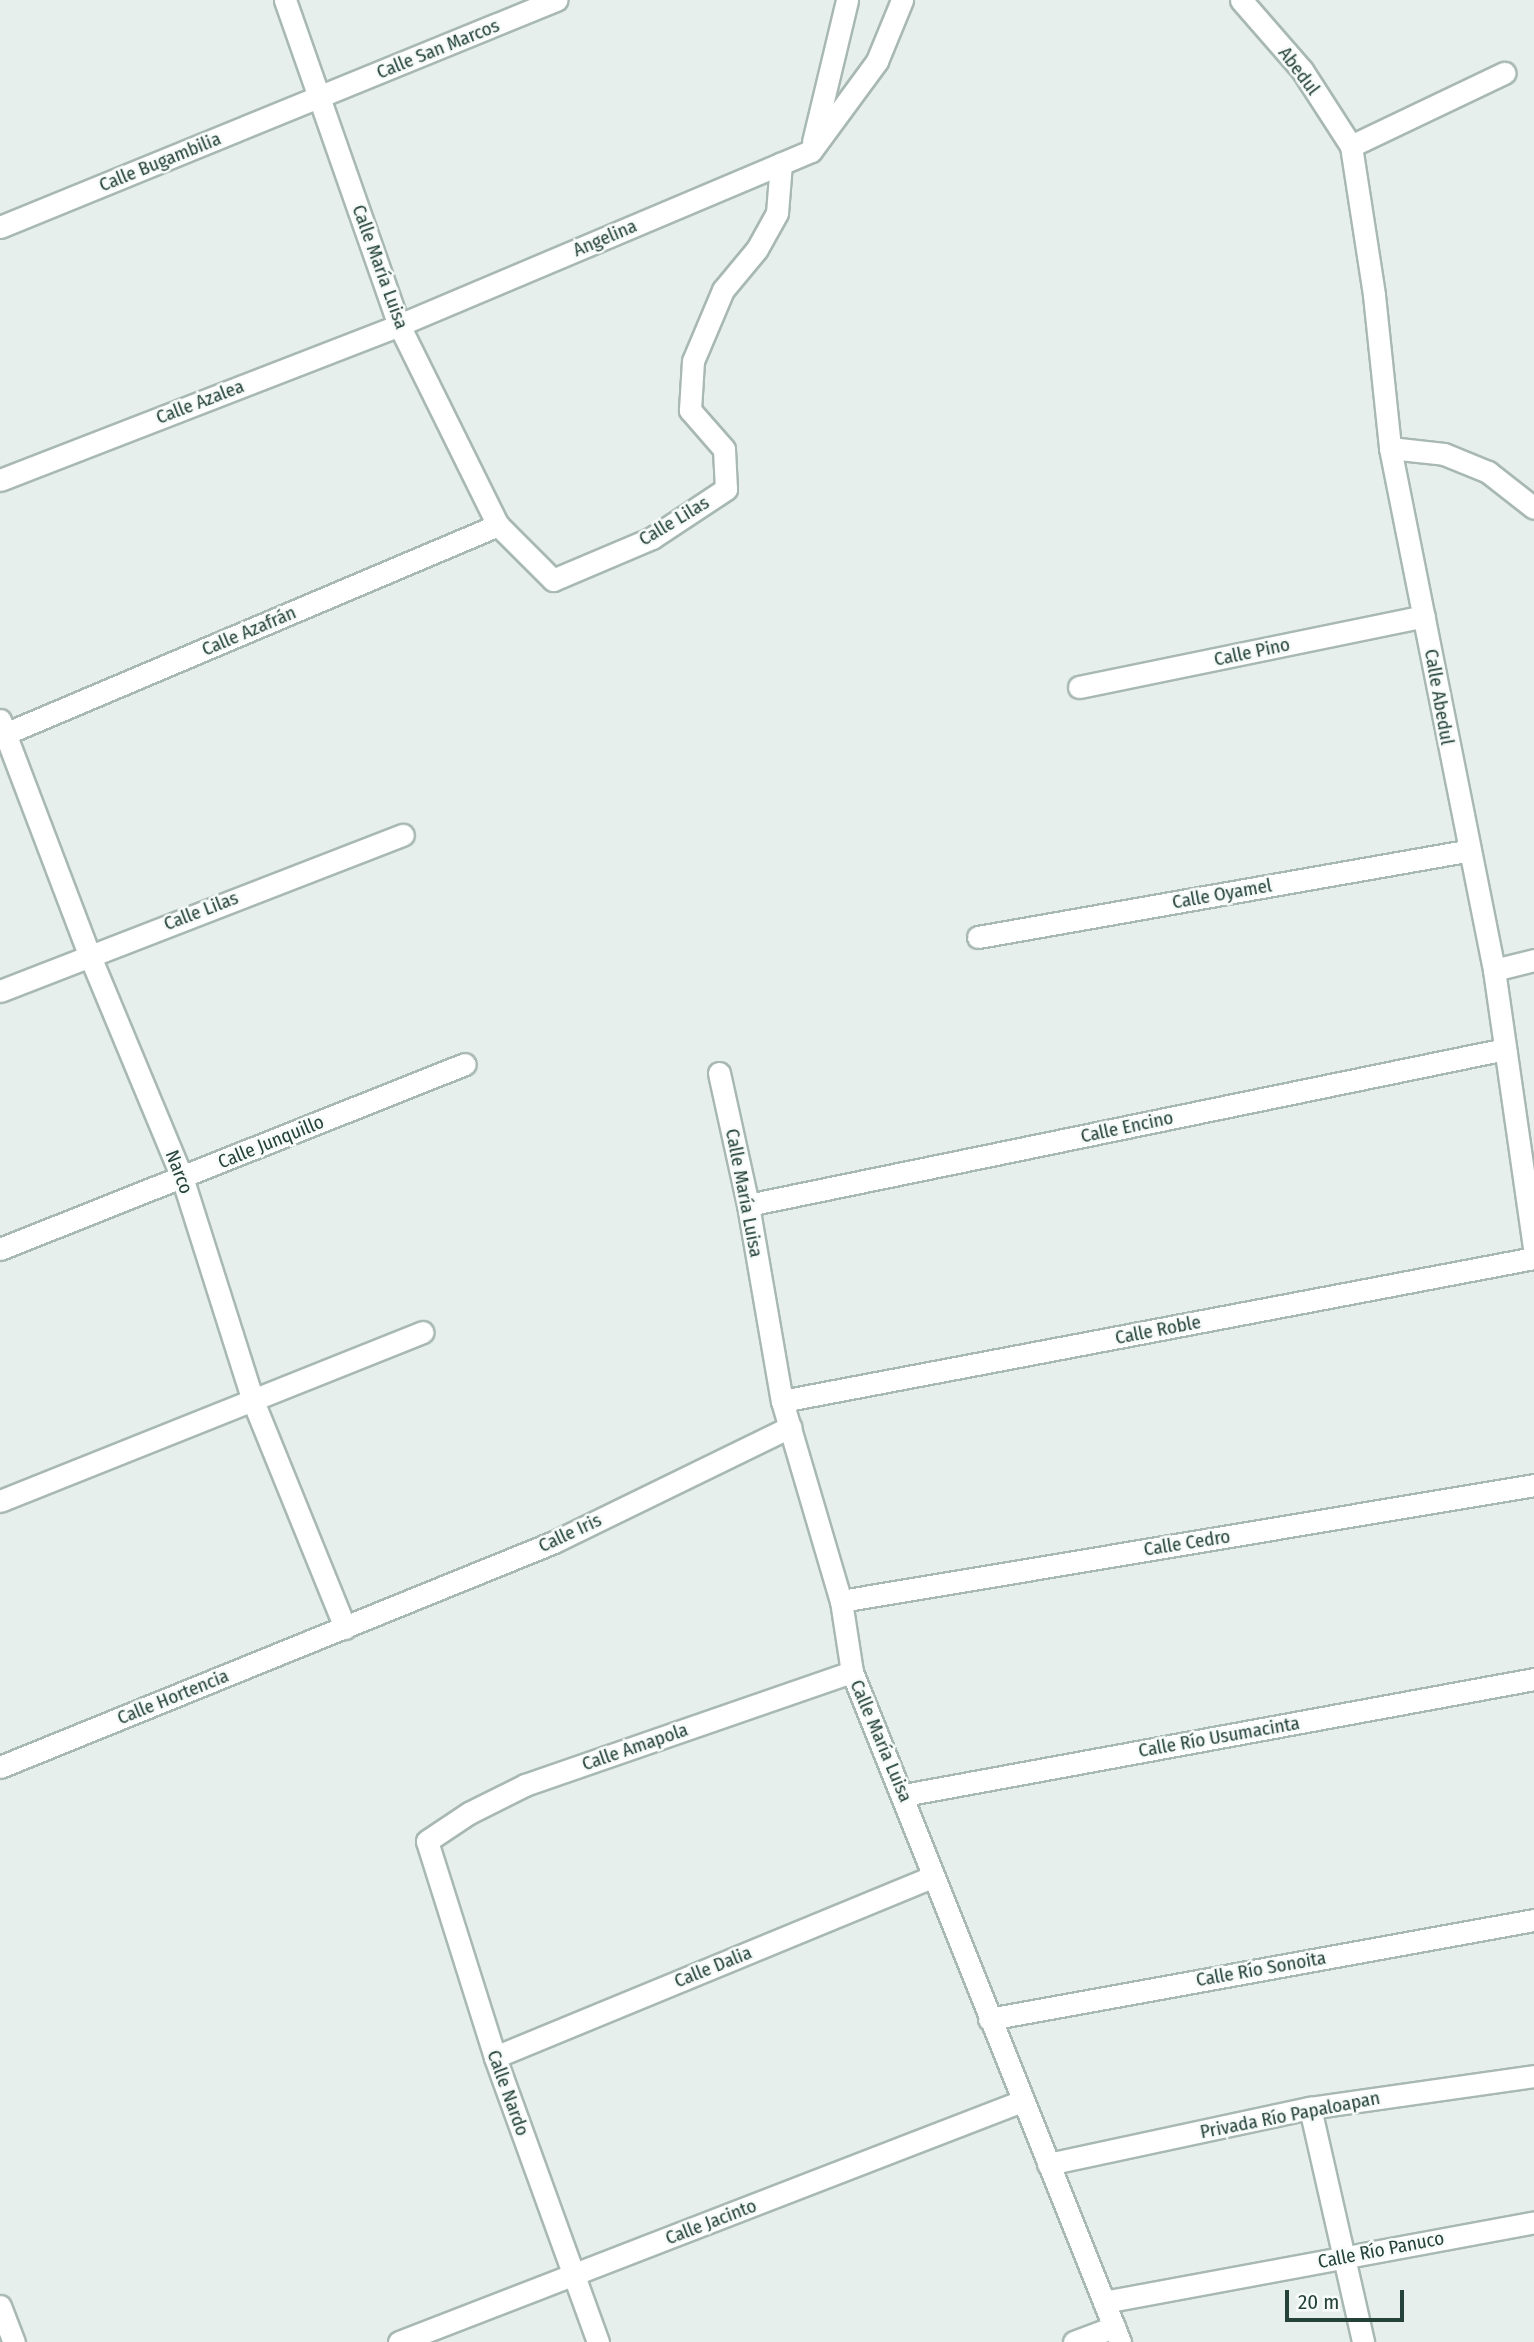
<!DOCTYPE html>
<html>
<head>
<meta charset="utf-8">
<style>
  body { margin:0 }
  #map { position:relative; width:1534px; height:2342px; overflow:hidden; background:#e6efeb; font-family:"Fira Sans Condensed",sans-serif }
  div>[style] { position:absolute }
  .roads { filter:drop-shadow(2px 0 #a8b8b2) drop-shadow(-2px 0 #a8b8b2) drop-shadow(0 2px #a8b8b2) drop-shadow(0 -2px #a8b8b2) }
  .minor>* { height:21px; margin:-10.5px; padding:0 10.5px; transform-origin:10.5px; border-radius:10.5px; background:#fff }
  span { translate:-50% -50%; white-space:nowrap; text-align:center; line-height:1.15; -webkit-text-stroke:5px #f7fbf9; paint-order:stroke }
  .street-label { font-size:19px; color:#24423a }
  .scale { position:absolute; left:1285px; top:2290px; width:119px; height:32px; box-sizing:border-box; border:4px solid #24423a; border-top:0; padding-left:9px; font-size:21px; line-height:24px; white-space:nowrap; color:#24423a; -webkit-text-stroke:5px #f7fbf9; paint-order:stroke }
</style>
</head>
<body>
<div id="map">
  <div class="roads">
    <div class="minor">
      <i style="left:285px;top:0;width:344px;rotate:70.7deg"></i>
      <i style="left:399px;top:325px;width:223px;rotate:63.7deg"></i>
      <i style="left:498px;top:525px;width:78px;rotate:45deg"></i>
      <i style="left:553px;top:580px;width:108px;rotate:-23deg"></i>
      <i style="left:652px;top:538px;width:89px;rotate:-33.5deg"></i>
      <i style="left:726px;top:489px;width:40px;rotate:-92.9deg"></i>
      <i style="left:724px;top:449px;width:52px;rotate:-131.1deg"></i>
      <i style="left:690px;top:410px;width:49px;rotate:-86.5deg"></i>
      <i style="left:693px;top:361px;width:77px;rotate:-67.1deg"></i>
      <i style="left:723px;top:290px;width:53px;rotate:-50.3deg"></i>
      <i style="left:757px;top:249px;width:41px;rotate:-60.9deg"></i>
      <i style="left:777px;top:213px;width:50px;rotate:-85.4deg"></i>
      <i style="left:1241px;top:0;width:93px;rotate:48.9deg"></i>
      <i style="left:1302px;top:70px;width:90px;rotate:57.2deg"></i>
      <i style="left:1351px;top:146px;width:151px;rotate:81.2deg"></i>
      <i style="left:1374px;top:295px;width:154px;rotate:84deg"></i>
      <i style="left:1390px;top:448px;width:532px;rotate:78.73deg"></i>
      <i style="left:1494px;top:970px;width:280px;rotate:81.8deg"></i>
      <i style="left:813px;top:142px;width:146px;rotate:-76.5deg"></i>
      <i style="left:1351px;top:146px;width:170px;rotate:-25.5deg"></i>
      <i style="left:811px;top:151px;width:112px;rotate:-53.7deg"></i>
      <i style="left:877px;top:61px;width:66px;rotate:-67.7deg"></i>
      <i style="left:0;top:227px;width:601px;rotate:-22.21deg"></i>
      <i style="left:1390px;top:448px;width:54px;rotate:6.3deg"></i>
      <i style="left:1444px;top:454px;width:48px;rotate:22.2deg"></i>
      <i style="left:1488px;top:472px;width:58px;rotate:38deg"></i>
      <i style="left:0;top:480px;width:428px;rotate:-21.2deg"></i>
      <i style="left:399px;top:325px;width:447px;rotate:-22.9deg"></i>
      <i style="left:1079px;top:687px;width:352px;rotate:-11.6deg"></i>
      <i style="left:0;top:720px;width:250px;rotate:69.2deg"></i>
      <i style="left:89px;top:954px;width:242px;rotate:67.4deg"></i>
      <i style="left:182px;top:1177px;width:235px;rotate:72.4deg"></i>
      <i style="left:253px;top:1401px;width:245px;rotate:67.9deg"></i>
      <i style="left:0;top:736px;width:541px;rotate:-22.96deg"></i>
      <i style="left:978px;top:937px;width:497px;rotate:-10deg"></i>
      <i style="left:1494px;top:970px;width:41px;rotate:-14deg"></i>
      <i style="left:0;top:991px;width:432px;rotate:-21.2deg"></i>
      <i style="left:719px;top:1073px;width:135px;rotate:77.6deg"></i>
      <i style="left:748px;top:1205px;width:199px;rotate:80.2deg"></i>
      <i style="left:782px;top:1401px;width:209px;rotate:73.6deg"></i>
      <i style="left:841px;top:1601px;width:72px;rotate:81.2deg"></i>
      <i style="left:852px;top:1672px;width:722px;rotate:68.2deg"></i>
      <i style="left:748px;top:1205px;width:773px;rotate:-11.64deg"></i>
      <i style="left:0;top:1249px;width:500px;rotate:-21.7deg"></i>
      <i style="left:782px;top:1401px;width:765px;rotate:-10.77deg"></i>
      <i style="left:0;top:1501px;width:455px;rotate:-21.8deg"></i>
      <i style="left:841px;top:1601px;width:703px;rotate:-9.5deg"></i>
      <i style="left:0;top:1767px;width:598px;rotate:-22.1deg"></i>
      <i style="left:554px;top:1542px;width:263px;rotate:-26deg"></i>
      <i style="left:904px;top:1795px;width:641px;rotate:-10.43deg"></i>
      <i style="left:989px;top:2019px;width:554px;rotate:-10.3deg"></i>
      <i style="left:495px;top:2057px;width:473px;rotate:-22.4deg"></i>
      <i style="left:1310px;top:2108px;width:240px;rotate:77.2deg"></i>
      <i style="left:1048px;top:2164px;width:268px;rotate:-12.1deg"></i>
      <i style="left:1310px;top:2108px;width:226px;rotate:-8.1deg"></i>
      <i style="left:1104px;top:2302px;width:437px;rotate:-10.5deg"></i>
      <i style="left:0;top:2306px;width:39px;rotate:69deg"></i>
      <i style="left:399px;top:2342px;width:668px;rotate:-21.15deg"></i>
      <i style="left:598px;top:2342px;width:303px;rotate:-109.9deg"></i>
      <i style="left:495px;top:2057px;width:226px;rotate:-107.5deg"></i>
      <i style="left:427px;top:1841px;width:50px;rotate:-33.7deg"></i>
      <i style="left:469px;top:1813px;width:63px;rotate:-26.6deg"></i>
      <i style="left:525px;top:1785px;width:346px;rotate:-19.1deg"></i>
      <i style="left:1074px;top:2342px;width:43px;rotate:-20.6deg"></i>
    </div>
  </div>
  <div class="street-label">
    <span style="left:438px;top:49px;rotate:-22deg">Calle San Marcos</span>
    <span style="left:1299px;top:71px;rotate:53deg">Abedul</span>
    <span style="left:160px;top:162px;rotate:-22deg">Calle Bugambilia</span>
    <span style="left:605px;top:238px;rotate:-23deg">Angelina</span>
    <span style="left:380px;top:267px;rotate:70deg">Calle María Luisa</span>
    <span style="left:200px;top:402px;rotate:-21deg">Calle Azalea</span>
    <span style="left:674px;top:521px;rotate:-31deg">Calle Lilas</span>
    <span style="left:249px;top:631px;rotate:-23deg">Calle Azafrán</span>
    <span style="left:1252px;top:652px;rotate:-12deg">Calle Pino</span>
    <span style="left:1439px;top:697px;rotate:80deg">Calle Abedul</span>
    <span style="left:1222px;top:894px;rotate:-10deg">Calle Oyamel</span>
    <span style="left:201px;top:911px;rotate:-21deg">Calle Lilas</span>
    <span style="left:1127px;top:1127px;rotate:-12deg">Calle Encino</span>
    <span style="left:271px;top:1142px;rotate:-22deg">Calle Junquillo</span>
    <span style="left:179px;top:1172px;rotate:69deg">Narco</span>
    <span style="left:744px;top:1193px;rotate:79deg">Calle María Luisa</span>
    <span style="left:1158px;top:1330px;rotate:-11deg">Calle Roble</span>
    <span style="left:570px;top:1533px;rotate:-25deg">Calle Iris</span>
    <span style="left:1187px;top:1543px;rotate:-9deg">Calle Cedro</span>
    <span style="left:173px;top:1697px;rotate:-22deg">Calle Hortencia</span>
    <span style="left:1219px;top:1737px;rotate:-10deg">Calle Río Usumacinta</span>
    <span style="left:881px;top:1741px;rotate:67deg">Calle María Luisa</span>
    <span style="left:635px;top:1747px;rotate:-19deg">Calle Amapola</span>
    <span style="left:713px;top:1967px;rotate:-22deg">Calle Dalia</span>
    <span style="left:1261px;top:1969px;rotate:-10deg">Calle Río Sonoita</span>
    <span style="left:508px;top:2093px;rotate:70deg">Calle Nardo</span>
    <span style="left:1290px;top:2115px;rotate:-11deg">Privada Río Papaloapan</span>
    <span style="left:711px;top:2222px;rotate:-21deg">Calle Jacinto</span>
    <span style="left:1381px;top:2250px;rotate:-11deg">Calle Río Panuco</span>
  </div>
  <div class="scale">20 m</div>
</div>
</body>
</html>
